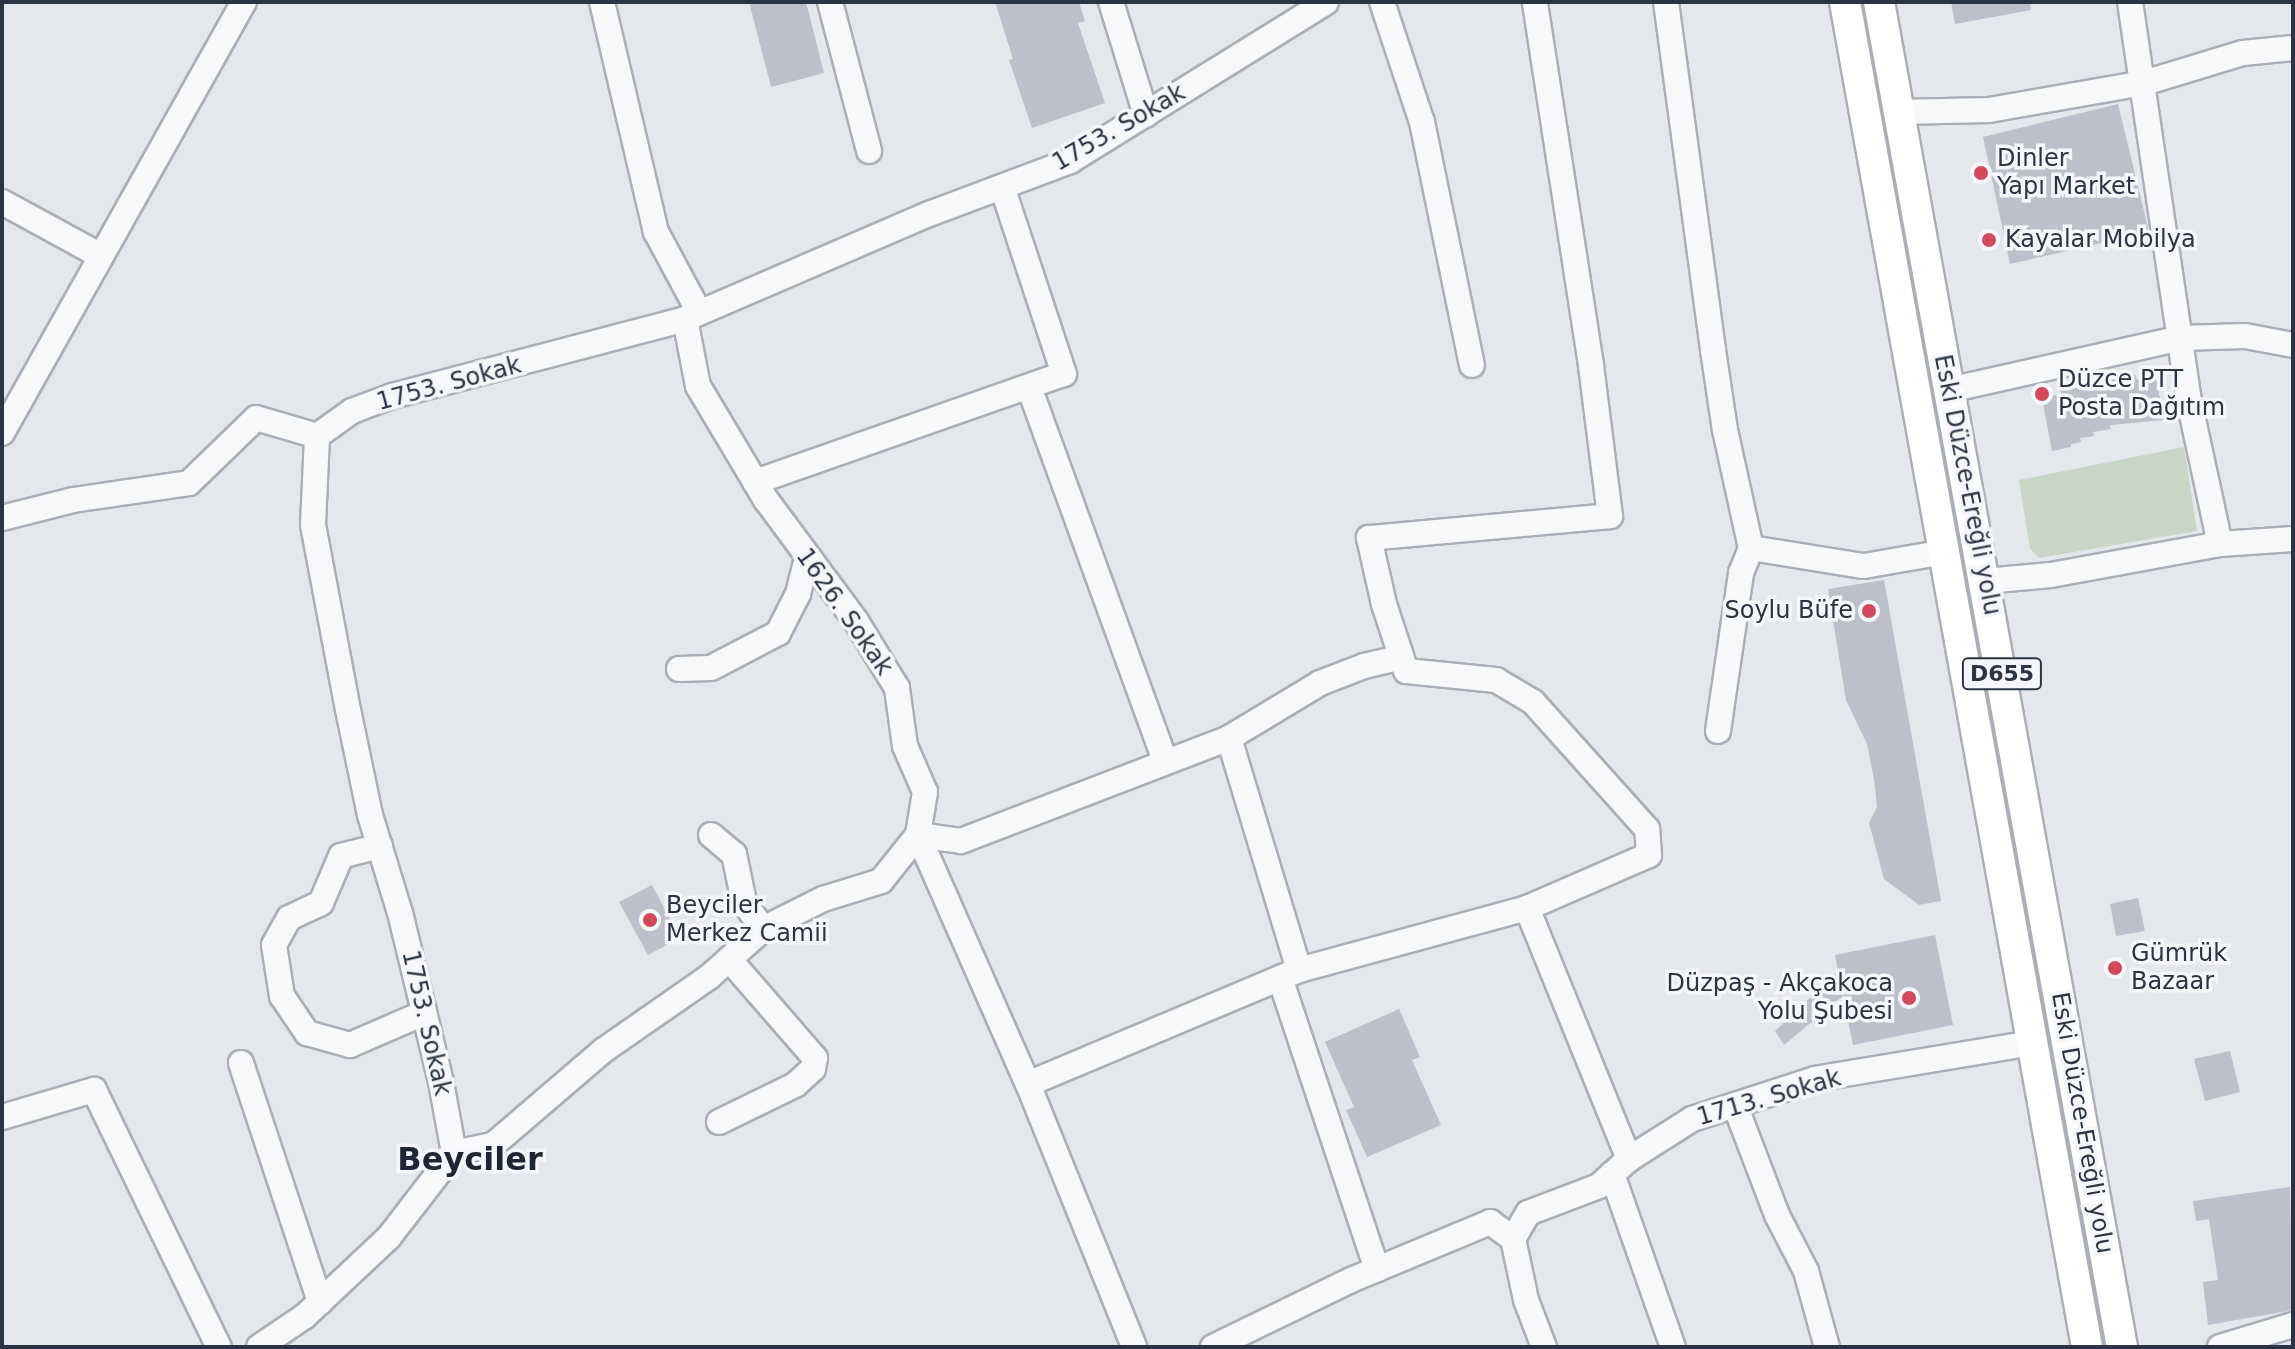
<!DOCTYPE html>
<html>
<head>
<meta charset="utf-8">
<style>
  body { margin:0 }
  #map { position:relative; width:2295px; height:1349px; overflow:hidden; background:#e4e7ec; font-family:"DejaVu Sans",sans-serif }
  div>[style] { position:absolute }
  .green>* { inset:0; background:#c9d6c5 }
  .building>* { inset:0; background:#bbc0ca }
  .roads { filter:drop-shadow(2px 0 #a9aeb7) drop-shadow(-2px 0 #a9aeb7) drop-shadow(0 2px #a9aeb7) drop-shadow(0 -2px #a9aeb7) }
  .minor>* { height:24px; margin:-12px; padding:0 12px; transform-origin:12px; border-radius:12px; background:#f7f8fa }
  .major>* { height:30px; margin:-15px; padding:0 15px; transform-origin:15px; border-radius:15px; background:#fff }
  .dots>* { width:22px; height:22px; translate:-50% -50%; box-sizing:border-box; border:4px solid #f4f6f9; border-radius:50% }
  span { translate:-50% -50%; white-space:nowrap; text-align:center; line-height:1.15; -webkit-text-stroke:7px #f4f6f9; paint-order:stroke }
  .shield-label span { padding:2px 6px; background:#f4f6f9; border:2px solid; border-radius:6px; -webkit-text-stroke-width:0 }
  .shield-label { font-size:22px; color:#2b3445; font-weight:700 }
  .street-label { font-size:24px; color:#2b3445 }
  .poi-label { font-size:24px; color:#2b3445 }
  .left { translate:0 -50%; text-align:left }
  .right { translate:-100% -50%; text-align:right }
  .district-label { font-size:32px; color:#1d2536; font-weight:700 }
  .frame { position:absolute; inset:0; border:4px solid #2b3445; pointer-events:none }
</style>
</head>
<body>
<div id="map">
  <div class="green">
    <i style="clip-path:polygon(2184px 447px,2197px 531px,2039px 558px,2030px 549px,2019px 480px)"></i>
  </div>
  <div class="building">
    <i style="clip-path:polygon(749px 2px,806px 2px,824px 73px,771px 87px)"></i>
    <i style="clip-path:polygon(995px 2px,1079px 2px,1085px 21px,1078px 23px,1105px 103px,1032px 128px,1009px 60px,1013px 59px)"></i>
    <i style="clip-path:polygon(1951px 2px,2030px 2px,2031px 10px,1955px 24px)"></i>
    <i style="clip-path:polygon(2118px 104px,2149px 232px,2010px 264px,1983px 137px)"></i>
    <i style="clip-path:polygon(2135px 375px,2137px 380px,2156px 377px,2164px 420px,2110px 425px,2111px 429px,2093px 432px,2094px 436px,2080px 438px,2081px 442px,2071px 444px,2071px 447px,2052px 451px,2042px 398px,2061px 394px,2060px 390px,2111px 384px,2111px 380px)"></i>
    <i style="clip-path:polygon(1884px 580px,1941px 901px,1919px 905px,1884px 879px,1869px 823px,1877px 807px,1874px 779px,1867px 744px,1846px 700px,1828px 589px)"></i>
    <i style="clip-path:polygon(652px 885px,680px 938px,648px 955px,619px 902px)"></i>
    <i style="clip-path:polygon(2138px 898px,2145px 931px,2116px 936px,2110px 904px)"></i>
    <i style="clip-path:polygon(1935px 935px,1953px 1025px,1853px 1045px,1843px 996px,1784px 1045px,1775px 1031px,1838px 971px,1835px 955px)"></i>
    <i style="clip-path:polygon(1399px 1009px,1420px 1057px,1412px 1060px,1441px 1125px,1367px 1157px,1346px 1110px,1354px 1107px,1325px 1042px)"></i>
    <i style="clip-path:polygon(2230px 1051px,2240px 1092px,2205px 1101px,2194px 1059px)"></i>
    <i style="clip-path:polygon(2290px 1187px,2293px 1310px,2208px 1325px,2203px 1282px,2218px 1280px,2209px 1219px,2196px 1221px,2193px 1201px)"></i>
  </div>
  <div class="roads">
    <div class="minor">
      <i style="left:602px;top:2px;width:236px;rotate:76.8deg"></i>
      <i style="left:656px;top:232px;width:91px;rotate:61.7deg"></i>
      <i style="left:830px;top:2px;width:154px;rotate:75.3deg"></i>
      <i style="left:1111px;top:2px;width:118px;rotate:72.8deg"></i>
      <i style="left:1382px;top:2px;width:126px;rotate:71.6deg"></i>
      <i style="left:1422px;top:122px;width:248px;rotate:78.4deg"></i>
      <i style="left:1666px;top:2px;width:351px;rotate:82.3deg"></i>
      <i style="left:1713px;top:350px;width:81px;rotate:81.5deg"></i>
      <i style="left:1725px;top:430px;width:121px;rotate:77.6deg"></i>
      <i style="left:1751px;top:548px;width:114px;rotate:9.1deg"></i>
      <i style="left:1864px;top:566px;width:82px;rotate:-9.8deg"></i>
      <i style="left:2130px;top:2px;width:398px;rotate:81.6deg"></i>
      <i style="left:2188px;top:396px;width:151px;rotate:77.8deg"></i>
      <i style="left:1898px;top:112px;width:91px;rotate:-1.3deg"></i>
      <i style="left:1989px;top:110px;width:157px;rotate:-9.9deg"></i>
      <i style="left:2144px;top:83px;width:103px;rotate:-16.9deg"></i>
      <i style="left:2243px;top:53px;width:50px;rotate:-5.7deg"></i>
      <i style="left:2px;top:202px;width:113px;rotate:28.6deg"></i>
      <i style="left:1029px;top:387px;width:397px;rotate:70deg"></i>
      <i style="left:1949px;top:390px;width:238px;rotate:-12.6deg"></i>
      <i style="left:2181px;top:338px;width:64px;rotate:-1.8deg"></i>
      <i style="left:2245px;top:336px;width:49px;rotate:10.6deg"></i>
      <i style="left:2px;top:433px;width:494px;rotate:-60.7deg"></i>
      <i style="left:755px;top:482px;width:327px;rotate:-19.3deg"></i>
      <i style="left:1064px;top:374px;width:197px;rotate:-108.3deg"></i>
      <i style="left:2px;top:518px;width:73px;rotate:-14.2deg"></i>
      <i style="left:73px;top:500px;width:117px;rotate:-8.3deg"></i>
      <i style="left:189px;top:483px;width:93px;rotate:-44.1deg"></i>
      <i style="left:256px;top:418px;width:64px;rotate:16.4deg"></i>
      <i style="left:1985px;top:581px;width:66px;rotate:-5.2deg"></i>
      <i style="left:2051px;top:575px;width:172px;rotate:-10.4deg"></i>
      <i style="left:2220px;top:544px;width:73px;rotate:-3.9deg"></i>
      <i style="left:679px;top:669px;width:32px;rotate:-2deg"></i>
      <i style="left:711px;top:668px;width:76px;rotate:-27.6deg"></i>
      <i style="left:778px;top:633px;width:44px;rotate:-62.9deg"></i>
      <i style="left:798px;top:594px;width:38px;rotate:-76deg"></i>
      <i style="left:1718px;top:731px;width:160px;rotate:-81.7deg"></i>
      <i style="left:1741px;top:573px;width:27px;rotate:-68deg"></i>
      <i style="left:1229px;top:738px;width:242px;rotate:73.2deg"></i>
      <i style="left:711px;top:835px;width:30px;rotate:40deg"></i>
      <i style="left:734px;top:854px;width:49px;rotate:78.2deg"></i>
      <i style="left:744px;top:902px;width:33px;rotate:55deg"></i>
      <i style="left:918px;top:835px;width:272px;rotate:66.2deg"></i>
      <i style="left:1028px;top:1084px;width:284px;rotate:68deg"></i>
      <i style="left:918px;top:835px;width:43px;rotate:7.9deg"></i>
      <i style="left:961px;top:841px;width:287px;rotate:-21deg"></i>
      <i style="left:1229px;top:738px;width:106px;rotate:-31.1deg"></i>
      <i style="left:1320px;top:683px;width:47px;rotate:-21.1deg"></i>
      <i style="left:1364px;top:666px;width:37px;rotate:-13deg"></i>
      <i style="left:380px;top:846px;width:40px;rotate:165.6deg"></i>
      <i style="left:341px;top:856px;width:51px;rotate:113.1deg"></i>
      <i style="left:321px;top:903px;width:35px;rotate:155deg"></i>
      <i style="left:289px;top:918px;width:31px;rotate:119deg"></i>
      <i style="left:274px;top:945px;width:52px;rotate:81.1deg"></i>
      <i style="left:282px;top:996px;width:45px;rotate:56deg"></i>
      <i style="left:307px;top:1033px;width:45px;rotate:15.6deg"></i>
      <i style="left:350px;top:1045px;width:81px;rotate:-23.4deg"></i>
      <i style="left:1527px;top:908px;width:271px;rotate:67.9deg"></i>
      <i style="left:1280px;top:978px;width:307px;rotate:71.6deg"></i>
      <i style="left:241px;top:1063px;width:252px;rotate:71.7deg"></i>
      <i style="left:1028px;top:1084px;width:294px;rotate:-22.8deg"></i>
      <i style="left:1299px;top:970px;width:236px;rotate:-15.2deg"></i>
      <i style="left:1527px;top:908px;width:133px;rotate:-23.5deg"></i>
      <i style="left:1649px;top:855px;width:26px;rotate:-94deg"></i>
      <i style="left:1647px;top:829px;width:171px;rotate:-131.9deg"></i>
      <i style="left:1533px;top:702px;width:43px;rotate:-149.3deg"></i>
      <i style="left:1496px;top:680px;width:90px;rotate:-174.3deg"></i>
      <i style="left:1406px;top:671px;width:71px;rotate:-108.2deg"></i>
      <i style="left:1384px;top:604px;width:68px;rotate:-102.8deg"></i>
      <i style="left:1369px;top:538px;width:242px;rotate:-5.2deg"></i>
      <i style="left:1610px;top:516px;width:152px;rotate:-97.2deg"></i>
      <i style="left:1591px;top:365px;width:367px;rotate:-98.8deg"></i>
      <i style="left:1735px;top:1105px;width:118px;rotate:69.1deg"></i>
      <i style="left:1777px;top:1215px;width:63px;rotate:62.6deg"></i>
      <i style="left:1806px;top:1271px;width:79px;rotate:74.6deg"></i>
      <i style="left:2px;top:1117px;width:96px;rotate:-16.4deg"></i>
      <i style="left:94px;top:1090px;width:286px;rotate:64.1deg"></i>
      <i style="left:719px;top:1122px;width:85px;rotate:-26deg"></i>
      <i style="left:795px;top:1085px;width:24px;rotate:-42deg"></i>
      <i style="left:813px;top:1069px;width:11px;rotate:-80deg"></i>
      <i style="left:815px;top:1058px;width:131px;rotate:-131deg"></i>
      <i style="left:454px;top:1153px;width:40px;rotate:-12deg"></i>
      <i style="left:493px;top:1145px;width:146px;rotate:-40.6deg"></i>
      <i style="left:604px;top:1050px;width:128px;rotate:-34.8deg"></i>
      <i style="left:709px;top:977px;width:72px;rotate:-41.6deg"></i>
      <i style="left:763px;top:929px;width:67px;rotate:-26.6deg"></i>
      <i style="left:823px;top:899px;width:61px;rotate:-17.2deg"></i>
      <i style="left:881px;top:881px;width:59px;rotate:-51.2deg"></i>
      <i style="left:918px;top:835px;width:44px;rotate:-80.8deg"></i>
      <i style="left:925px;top:792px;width:50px;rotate:-113.5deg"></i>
      <i style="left:905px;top:746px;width:59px;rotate:-97.9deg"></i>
      <i style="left:897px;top:688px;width:79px;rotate:-121.5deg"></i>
      <i style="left:856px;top:621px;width:151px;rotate:-126.6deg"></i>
      <i style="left:766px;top:500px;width:133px;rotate:-120.8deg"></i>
      <i style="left:698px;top:386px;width:68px;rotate:-101deg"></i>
      <i style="left:1612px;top:1174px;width:183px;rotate:70.6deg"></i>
      <i style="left:259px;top:1347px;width:55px;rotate:-34deg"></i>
      <i style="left:305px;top:1316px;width:115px;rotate:-43.2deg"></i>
      <i style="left:389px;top:1237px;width:106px;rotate:-52.3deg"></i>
      <i style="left:454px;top:1153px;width:72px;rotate:-100.4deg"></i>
      <i style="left:441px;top:1082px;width:174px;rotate:-103.6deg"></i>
      <i style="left:400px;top:913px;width:102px;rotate:-107deg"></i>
      <i style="left:370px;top:815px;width:107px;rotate:-101.8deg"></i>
      <i style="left:348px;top:710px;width:188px;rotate:-100.7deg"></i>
      <i style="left:313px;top:525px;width:89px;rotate:-87.4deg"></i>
      <i style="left:317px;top:436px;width:43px;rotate:-35.5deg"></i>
      <i style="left:352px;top:411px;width:43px;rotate:-20.6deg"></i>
      <i style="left:392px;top:396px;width:303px;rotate:-14.7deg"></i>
      <i style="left:685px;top:319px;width:266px;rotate:-23.3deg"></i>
      <i style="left:929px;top:214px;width:151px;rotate:-20.6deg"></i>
      <i style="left:1070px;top:161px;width:301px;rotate:-31.8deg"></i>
      <i style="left:1213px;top:1347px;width:153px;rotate:-25.9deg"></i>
      <i style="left:1351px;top:1280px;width:151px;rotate:-22.6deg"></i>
      <i style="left:1490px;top:1222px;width:29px;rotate:36deg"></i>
      <i style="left:1544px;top:1347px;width:50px;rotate:-111deg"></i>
      <i style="left:1526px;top:1300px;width:62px;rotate:-102deg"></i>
      <i style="left:1513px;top:1239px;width:30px;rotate:-60deg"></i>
      <i style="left:1528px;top:1213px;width:76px;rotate:-20.8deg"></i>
      <i style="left:1599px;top:1186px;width:40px;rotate:-42deg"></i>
      <i style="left:1629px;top:1159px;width:75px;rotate:-32.4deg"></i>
      <i style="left:1692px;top:1119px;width:129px;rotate:-18deg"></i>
      <i style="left:1815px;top:1079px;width:221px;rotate:-9.4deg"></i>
      <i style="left:2220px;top:1347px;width:76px;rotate:-16.8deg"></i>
    </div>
    <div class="major">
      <i style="left:1845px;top:2px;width:1367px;rotate:79.8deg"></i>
      <i style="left:1879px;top:2px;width:1367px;rotate:79.76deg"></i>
    </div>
  </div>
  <div class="dots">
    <i style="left:1981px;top:173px;background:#d1495b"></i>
    <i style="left:1989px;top:240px;background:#d1495b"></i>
    <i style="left:2042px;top:394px;background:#d1495b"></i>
    <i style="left:1869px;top:611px;background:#d1495b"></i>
    <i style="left:650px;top:920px;background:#d1495b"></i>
    <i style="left:2115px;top:968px;background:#d1495b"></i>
    <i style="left:1909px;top:998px;background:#d1495b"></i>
  </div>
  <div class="shield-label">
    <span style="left:2002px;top:674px">D655</span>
  </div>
  <div class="street-label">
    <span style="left:1119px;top:128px;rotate:-30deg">1753. Sokak</span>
    <span style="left:449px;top:384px;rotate:-15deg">1753. Sokak</span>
    <span style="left:1967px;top:485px;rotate:79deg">Eski Düzce-Ereğli yolu</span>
    <span style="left:844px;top:612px;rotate:55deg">1626. Sokak</span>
    <span style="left:426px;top:1023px;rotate:77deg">1753. Sokak</span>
    <span style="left:1769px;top:1098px;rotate:-16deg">1713. Sokak</span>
    <span style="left:2082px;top:1123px;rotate:80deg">Eski Düzce-Ereğli yolu</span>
  </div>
  <div class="poi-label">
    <span class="left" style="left:1997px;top:173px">Dinler<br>Yapı Market</span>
    <span class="left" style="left:2005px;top:240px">Kayalar Mobilya</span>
    <span class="left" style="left:2058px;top:394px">Düzce PTT<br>Posta Dağıtım</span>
    <span class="right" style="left:1853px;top:611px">Soylu Büfe</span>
    <span class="left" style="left:666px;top:920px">Beyciler<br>Merkez Camii</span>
    <span class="left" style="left:2131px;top:968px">Gümrük<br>Bazaar</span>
    <span class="right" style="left:1893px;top:998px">Düzpaş - Akçakoca<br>Yolu Şubesi</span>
  </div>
  <div class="district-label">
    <span style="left:470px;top:1159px">Beyciler</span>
  </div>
  <div class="frame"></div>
</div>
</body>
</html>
